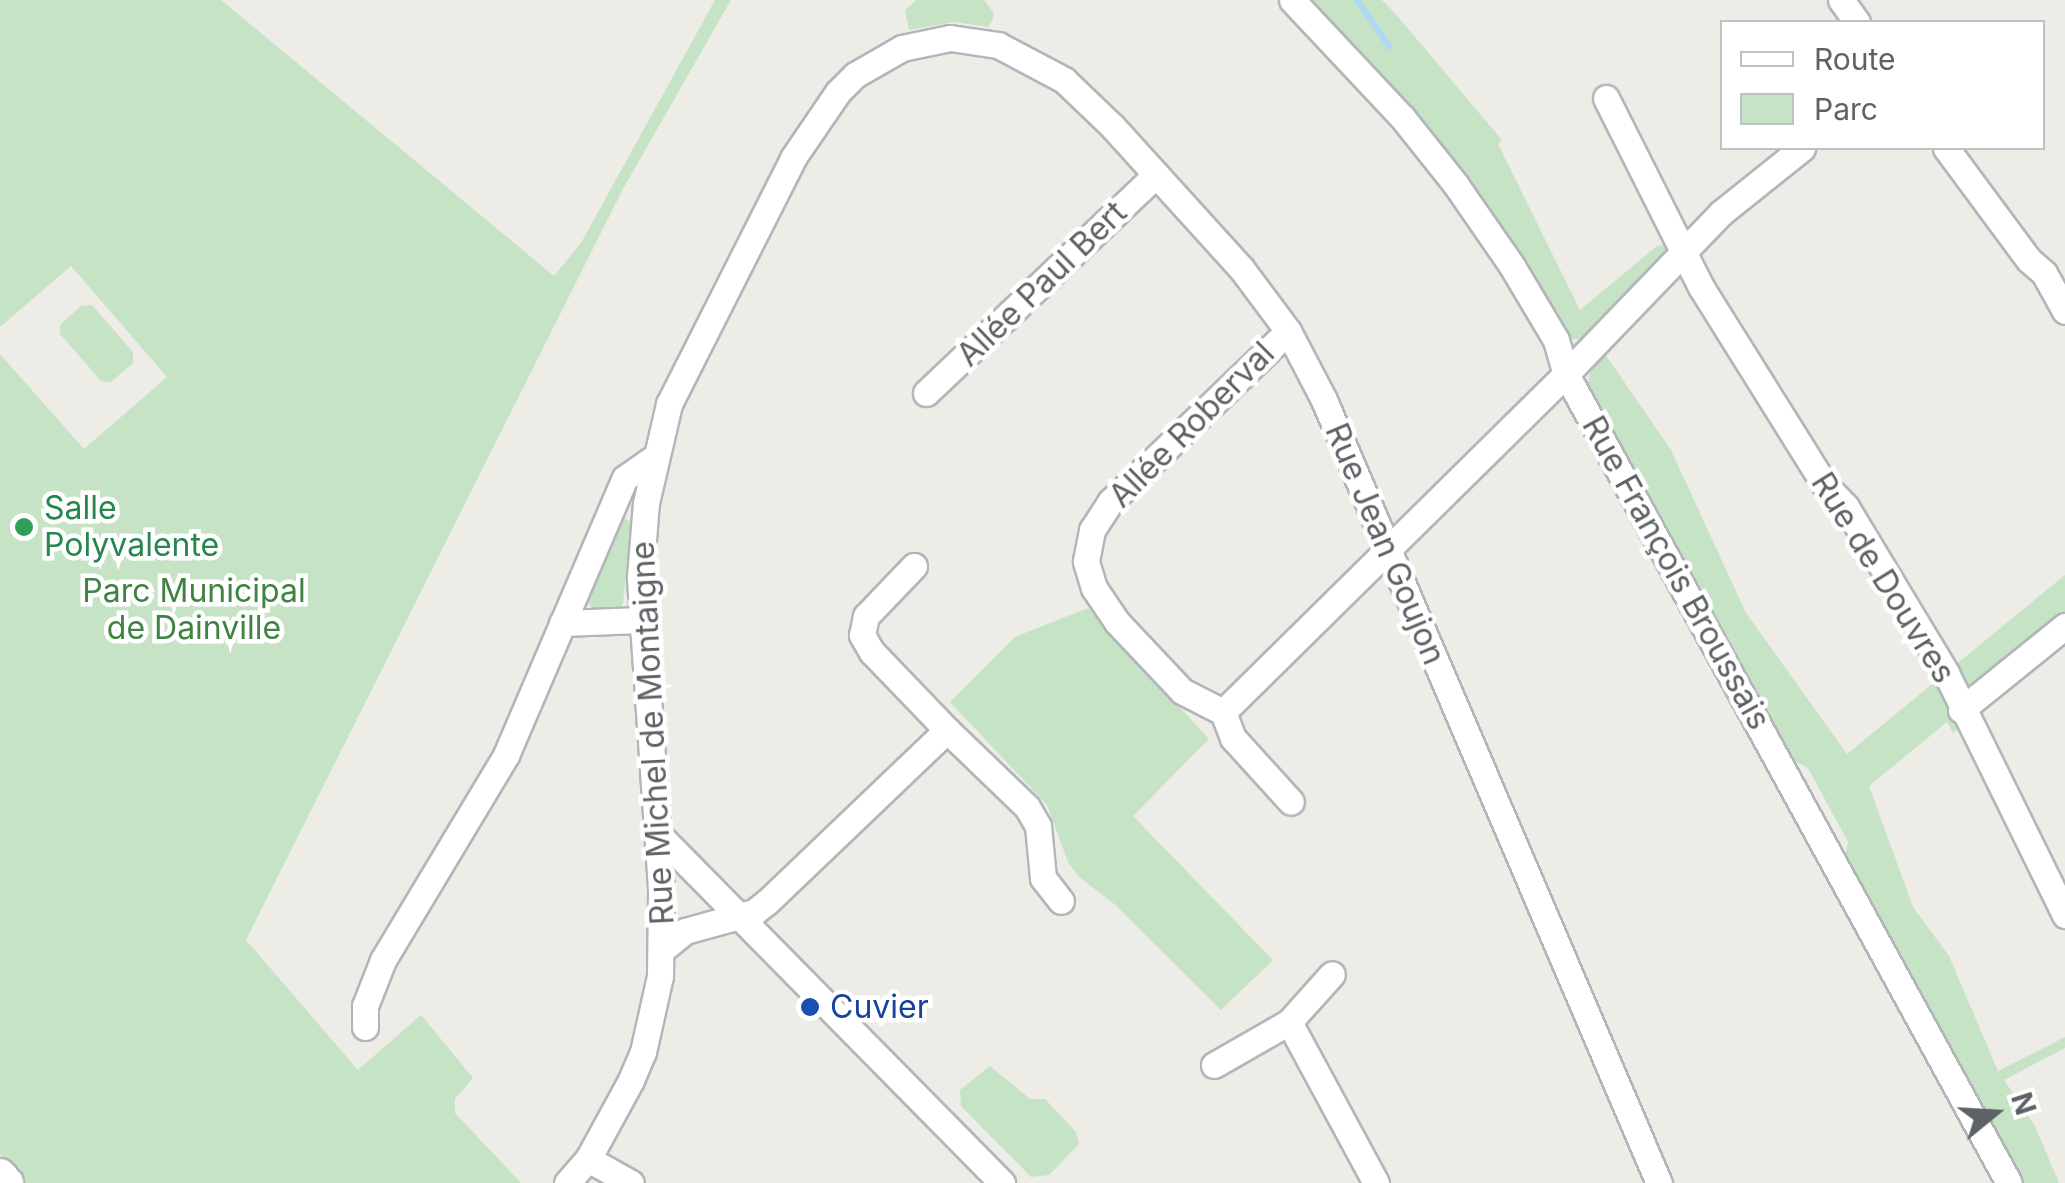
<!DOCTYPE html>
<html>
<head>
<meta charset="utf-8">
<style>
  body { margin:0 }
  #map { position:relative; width:2065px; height:1183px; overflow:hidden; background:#eeece6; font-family:Inter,sans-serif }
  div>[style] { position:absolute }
  .green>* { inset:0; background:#c6e3c6 }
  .stream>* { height:6px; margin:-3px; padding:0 3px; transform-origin:3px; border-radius:3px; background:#afd8f5 }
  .roads { filter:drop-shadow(2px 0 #b3b6b9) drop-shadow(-2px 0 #b3b6b9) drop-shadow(0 2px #b3b6b9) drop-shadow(0 -2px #b3b6b9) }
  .street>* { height:25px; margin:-12.5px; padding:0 12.5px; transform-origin:12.5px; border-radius:12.5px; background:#fff }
  .secondary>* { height:32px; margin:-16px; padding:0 16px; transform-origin:16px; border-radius:16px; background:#fff }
  .dots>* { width:28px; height:28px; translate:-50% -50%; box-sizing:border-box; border:5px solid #fff; border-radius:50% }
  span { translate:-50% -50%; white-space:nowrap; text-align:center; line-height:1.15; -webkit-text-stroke:9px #fff; paint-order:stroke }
  .street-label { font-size:32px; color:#5e6165 }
  .leisure-label { font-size:32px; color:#27864d }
  .left { translate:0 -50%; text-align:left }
  .park-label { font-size:32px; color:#408242 }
  .transit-label { font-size:32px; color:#164399 }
  .legend { position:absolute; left:1720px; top:20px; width:325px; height:130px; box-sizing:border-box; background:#fff; border:2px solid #bfc0c1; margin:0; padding:12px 18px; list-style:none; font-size:30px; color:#5e6165 }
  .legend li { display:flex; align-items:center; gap:20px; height:50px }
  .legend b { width:50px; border:2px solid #bfc0c1 }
  .north { position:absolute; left:1945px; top:1063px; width:100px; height:100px; -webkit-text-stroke:8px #fff; paint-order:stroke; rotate:72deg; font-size:28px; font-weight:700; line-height:40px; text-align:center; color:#5e6165 }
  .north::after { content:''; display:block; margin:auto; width:35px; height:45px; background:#5e6165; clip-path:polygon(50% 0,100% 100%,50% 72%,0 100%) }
</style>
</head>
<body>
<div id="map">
  <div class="green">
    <i style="clip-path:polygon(0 0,221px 0,554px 276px,581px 243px,715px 0,731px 0,623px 189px,246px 940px,358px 1070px,421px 1015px,473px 1078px,455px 1099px,455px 1113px,521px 1183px,26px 1183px,0 1154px,0 354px,84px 449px,167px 377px,71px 266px,0 327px)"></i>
    <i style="clip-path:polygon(916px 0,984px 0,994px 13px,992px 21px,988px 27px,955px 22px,909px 30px,905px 10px)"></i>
    <i style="clip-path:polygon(1305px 0,1382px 0,1393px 11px,1502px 140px,1498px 144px,1580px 310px,1657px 246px,1667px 244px,1661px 259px,1586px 339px,1570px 339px)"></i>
    <i style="clip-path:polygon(92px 305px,133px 352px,133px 363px,111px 382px,101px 381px,60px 334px,60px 325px,81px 306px)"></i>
    <i style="clip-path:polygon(1605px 354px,1671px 450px,1746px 613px,1847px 754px,2065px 575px,2065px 639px,1953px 733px,1947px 722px,1869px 786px,1913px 907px,1949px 956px,1998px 1071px,2065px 1037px,2065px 1048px,2004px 1080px,2035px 1126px,2059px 1183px,2022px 1183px,1951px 1056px,1845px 858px,1848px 842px,1808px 768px,1795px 761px,1779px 739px,1593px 400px,1588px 383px,1591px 369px)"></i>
    <i style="clip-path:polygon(621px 515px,631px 523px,623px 604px,613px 611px,595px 611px,582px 596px)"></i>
    <i style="clip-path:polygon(1088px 608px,1209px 739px,1133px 816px,1273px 960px,1221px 1010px,1113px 903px,1078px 876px,1068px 862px,1047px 805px,950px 702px,1015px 637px)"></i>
    <i style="clip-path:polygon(990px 1066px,1030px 1099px,1045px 1099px,1076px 1132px,1079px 1144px,1049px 1175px,1031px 1177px,961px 1106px,960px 1090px)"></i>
  </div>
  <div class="stream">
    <i style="left:1357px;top:0;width:57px;rotate:54.9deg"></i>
  </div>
  <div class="roads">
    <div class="street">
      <i style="left:1292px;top:0;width:161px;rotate:46.8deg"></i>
      <i style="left:1402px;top:117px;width:87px;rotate:51.5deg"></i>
      <i style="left:1456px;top:185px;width:98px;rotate:55.3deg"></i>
      <i style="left:1512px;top:266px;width:86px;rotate:59.3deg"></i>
      <i style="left:1556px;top:340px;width:35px;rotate:74deg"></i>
      <i style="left:1566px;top:374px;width:922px;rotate:61.3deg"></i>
      <i style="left:1841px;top:0;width:27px;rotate:54deg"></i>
      <i style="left:1606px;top:98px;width:212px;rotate:63.3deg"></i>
      <i style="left:1701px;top:287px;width:232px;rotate:58deg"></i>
      <i style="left:1824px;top:484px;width:32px;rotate:46deg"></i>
      <i style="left:1846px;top:507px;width:194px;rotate:58.9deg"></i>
      <i style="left:1946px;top:673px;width:270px;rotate:63.8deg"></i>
      <i style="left:1946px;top:148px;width:139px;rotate:53.5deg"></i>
      <i style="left:2029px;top:260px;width:20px;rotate:41deg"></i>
      <i style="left:2044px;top:273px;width:43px;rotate:61.1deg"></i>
      <i style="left:926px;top:393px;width:317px;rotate:-43.5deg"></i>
      <i style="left:914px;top:566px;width:69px;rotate:133.8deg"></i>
      <i style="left:866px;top:616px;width:19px;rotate:102deg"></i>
      <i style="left:862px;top:635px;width:20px;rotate:60deg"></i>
      <i style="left:872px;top:652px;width:108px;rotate:46.1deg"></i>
      <i style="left:947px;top:730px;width:111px;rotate:43.9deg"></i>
      <i style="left:1027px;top:807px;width:22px;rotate:60deg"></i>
      <i style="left:1038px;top:826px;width:52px;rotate:84.5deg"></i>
      <i style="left:1043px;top:878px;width:29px;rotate:52deg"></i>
      <i style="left:562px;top:623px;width:79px;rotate:-2.2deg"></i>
      <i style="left:1961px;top:710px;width:134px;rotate:-38.9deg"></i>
      <i style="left:1223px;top:712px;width:482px;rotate:-44.6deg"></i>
      <i style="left:1566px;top:374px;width:223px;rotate:-46.1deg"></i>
      <i style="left:1721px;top:213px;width:104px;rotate:-38.7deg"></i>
      <i style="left:1223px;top:712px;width:46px;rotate:-152.9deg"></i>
      <i style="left:1182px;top:691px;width:95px;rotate:-133.3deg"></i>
      <i style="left:1117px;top:622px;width:41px;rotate:-124.1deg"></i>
      <i style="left:1094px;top:588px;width:28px;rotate:-107deg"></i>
      <i style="left:1086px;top:561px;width:32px;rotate:-79deg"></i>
      <i style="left:1092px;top:530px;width:35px;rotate:-57deg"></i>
      <i style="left:1111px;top:501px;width:245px;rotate:-43.8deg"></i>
      <i style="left:1223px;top:712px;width:28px;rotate:69deg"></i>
      <i style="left:1233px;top:738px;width:86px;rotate:47.8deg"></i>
      <i style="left:656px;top:832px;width:493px;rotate:45.4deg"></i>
      <i style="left:664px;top:948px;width:27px;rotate:-39deg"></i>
      <i style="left:685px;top:931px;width:72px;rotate:-15.4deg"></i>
      <i style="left:754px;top:912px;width:16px;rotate:-38deg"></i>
      <i style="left:767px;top:902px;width:249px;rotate:-43.7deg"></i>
      <i style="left:1289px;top:1022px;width:183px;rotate:61.6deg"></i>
      <i style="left:365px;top:1027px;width:21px;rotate:-90deg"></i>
      <i style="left:365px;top:1006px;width:49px;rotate:-68.6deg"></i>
      <i style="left:383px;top:960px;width:239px;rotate:-59deg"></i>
      <i style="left:506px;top:755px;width:301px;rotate:-66.8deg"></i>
      <i style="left:625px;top:478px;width:35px;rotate:-35deg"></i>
      <i style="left:1214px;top:1065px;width:86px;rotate:-29.8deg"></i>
      <i style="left:1289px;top:1022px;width:64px;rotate:-48.1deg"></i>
      <i style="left:588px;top:1159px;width:49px;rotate:29.2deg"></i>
      <i style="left:567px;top:1183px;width:32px;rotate:-49deg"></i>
      <i style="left:588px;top:1159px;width:90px;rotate:-61.4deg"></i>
      <i style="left:631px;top:1080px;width:30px;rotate:-67deg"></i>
      <i style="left:643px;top:1052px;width:78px;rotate:-77.4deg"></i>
      <i style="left:660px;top:976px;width:88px;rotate:-89.3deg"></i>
      <i style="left:661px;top:888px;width:312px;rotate:-93.9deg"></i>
      <i style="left:640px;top:577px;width:74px;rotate:-85.4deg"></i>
      <i style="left:646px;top:503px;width:102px;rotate:-76.9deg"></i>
      <i style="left:669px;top:404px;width:275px;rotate:-63.2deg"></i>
      <i style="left:793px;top:158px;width:80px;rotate:-55.7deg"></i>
      <i style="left:838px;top:92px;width:24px;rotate:-45deg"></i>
      <i style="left:855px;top:75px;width:54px;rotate:-29.9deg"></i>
      <i style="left:902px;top:48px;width:49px;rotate:-11.8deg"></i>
      <i style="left:950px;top:38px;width:49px;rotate:8.3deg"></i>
      <i style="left:998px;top:45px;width:75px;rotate:27.9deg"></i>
      <i style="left:1064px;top:80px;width:68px;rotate:43.8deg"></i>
      <i style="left:1113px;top:127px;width:190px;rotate:47.8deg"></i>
      <i style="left:1241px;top:268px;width:79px;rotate:53.3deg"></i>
      <i style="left:1288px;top:331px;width:78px;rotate:62.4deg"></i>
      <i style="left:1324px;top:400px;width:852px;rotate:66.84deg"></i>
    </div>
    <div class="secondary">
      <i style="left:0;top:1175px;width:11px;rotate:49deg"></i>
    </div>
  </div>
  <div class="dots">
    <i style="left:24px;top:527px;background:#2e9e5b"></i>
    <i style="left:810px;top:1007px;background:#1a4fb4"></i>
  </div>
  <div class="street-label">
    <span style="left:1042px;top:284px;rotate:-44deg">Allée Paul Bert</span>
    <span style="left:1192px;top:425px;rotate:-45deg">Allée Roberval</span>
    <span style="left:1385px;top:544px;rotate:67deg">Rue Jean Goujon</span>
    <span style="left:1676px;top:573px;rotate:61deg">Rue François Broussais</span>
    <span style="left:1883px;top:578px;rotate:58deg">Rue de Douvres</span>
    <span style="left:653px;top:733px;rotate:-93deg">Rue Michel de Montaigne</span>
  </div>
  <div class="leisure-label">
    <span class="left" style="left:44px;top:527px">Salle<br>Polyvalente</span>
  </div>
  <div class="park-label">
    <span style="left:194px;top:610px">Parc Municipal<br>de Dainville</span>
  </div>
  <div class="transit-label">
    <span class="left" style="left:830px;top:1007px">Cuvier</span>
  </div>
  <ul class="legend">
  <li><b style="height:12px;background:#fff"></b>Route</li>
  <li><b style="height:28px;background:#c6e3c6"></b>Parc</li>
  </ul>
  <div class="north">N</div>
</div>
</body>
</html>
